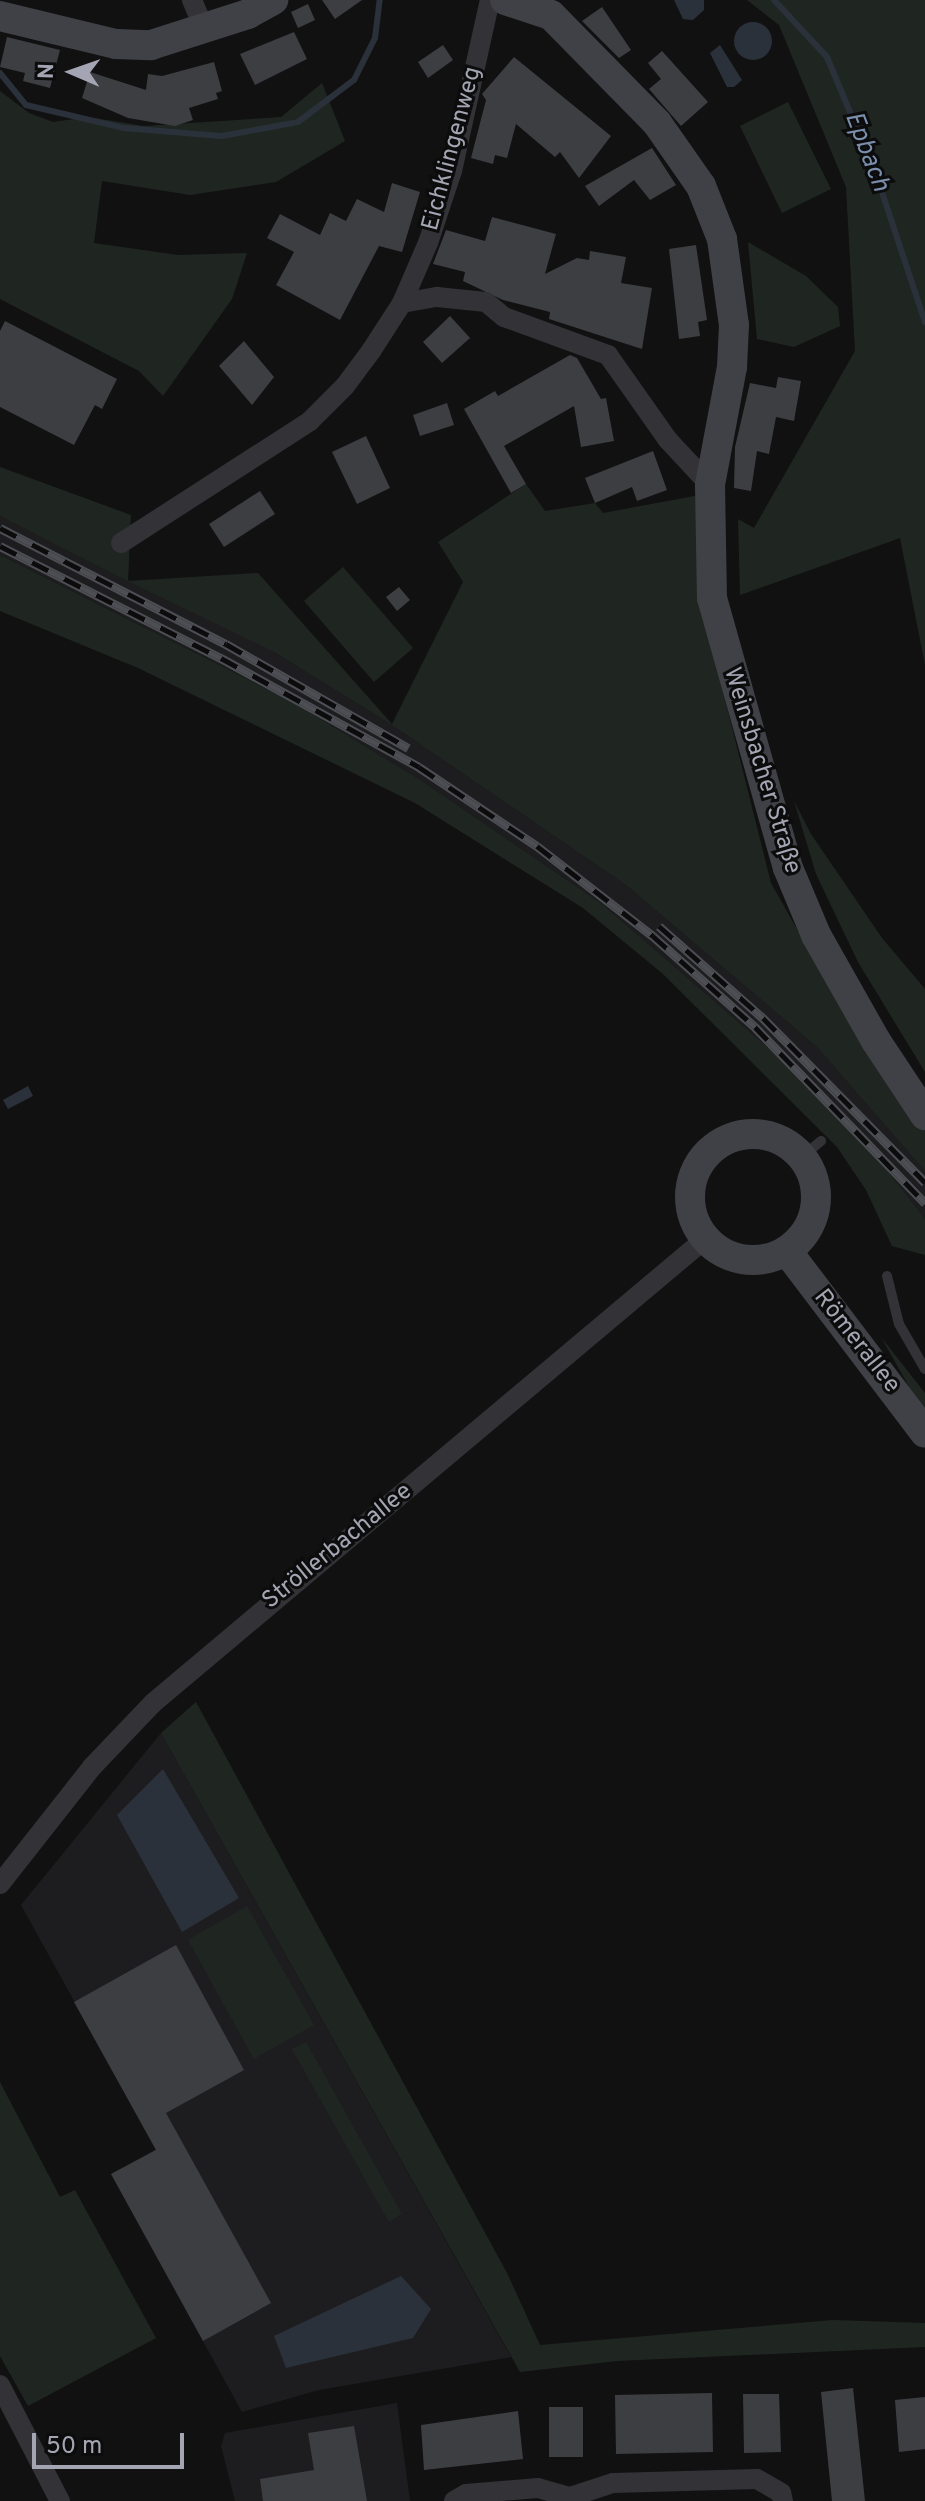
<!DOCTYPE html>
<html>
<head>
<meta charset="utf-8">
<style>
  body { margin:0 }
  #map { position:relative; width:925px; height:2501px; overflow:hidden; background:#111112; font-family:Overpass,sans-serif }
  div>[style] { position:absolute }
  .built>* { inset:0; background:#1d1d1f }
  .green>* { inset:0; background:#1f2621 }
  .water>* { inset:0; background:#2b313a }
  .round { border-radius:50% }
  .stream>* { height:6px; margin:-3px; padding:0 3px; transform-origin:3px; border-radius:3px; background:#2b313a }
  .building>* { inset:0; background:#3d3e42 }
  .lane>* { height:10px; margin:-5px; padding:0 5px; transform-origin:5px; border-radius:5px; background:#323237 }
  .street>* { height:20px; margin:-10px; padding:0 10px; transform-origin:10px; border-radius:10px; background:#323237 }
  .secondary>* { height:30px; margin:-15px; padding:0 15px; transform-origin:15px; border-radius:15px; background:#404147 }
  .secondary>.ring { margin:-15px; padding:0; box-sizing:content-box; background:none; border:30px solid #404147; border-radius:50% }
  .rail>* { height:9px; margin-top:-4.5px; transform-origin:0; background:repeating-linear-gradient(90deg,#0c0c0d 0 18px,#4d4e54 0 36px); box-sizing:border-box; border-block:2px solid #4d4e54 }
  span { translate:-50% -50%; white-space:nowrap; text-align:center; line-height:1.15; -webkit-text-stroke:6px #0c0c0d; paint-order:stroke }
  .street-label { font-size:24px; color:#a3a5b2 }
  .water-label { font-size:26px; color:#7b8eac; font-style:italic }
  .north { position:absolute; left:32px; top:32px; width:80px; height:80px; -webkit-text-stroke:6px #0c0c0d; paint-order:stroke; rotate:272deg; font-size:22px; font-weight:700; line-height:32px; text-align:center; color:#a3a5b2 }
  .north::after { content:''; display:block; margin:auto; width:28px; height:36px; background:#a3a5b2; clip-path:polygon(50% 0,100% 100%,50% 72%,0 100%) }
  .scale { position:absolute; left:32px; top:2433px; width:152px; height:36px; box-sizing:border-box; border:4px solid #a3a5b2; border-top:0; padding-left:10px; font-size:24px; line-height:28px; white-space:nowrap; color:#a3a5b2; -webkit-text-stroke:6px #0c0c0d; paint-order:stroke }
</style>
</head>
<body>
<div id="map">
  <div class="built">
    <i style="clip-path:polygon(0 516px,274px 652px,392px 725px,626px 885px,817px 1047px,925px 1171px,925px 1219px,883px 1165px,788px 1065px,602px 904px,422px 781px,291px 701px,0 555px)"></i>
    <i style="clip-path:polygon(161px 1733px,511px 2357px,319px 2390px,242px 2412px,111px 2174px,156px 2149px,21px 1905px)"></i>
    <i style="clip-path:polygon(397px 2403px,410px 2501px,235px 2501px,221px 2446px,225px 2433px)"></i>
  </div>
  <div class="green">
    <i style="clip-path:polygon(747px 0,925px 0,925px 665px,900px 538px,740px 595px,738px 519px,754px 528px,855px 351px,846px 187px,779px 25px)"></i>
    <i style="clip-path:polygon(322px 83px,345px 141px,276px 182px,190px 195px,102px 181px,94px 243px,178px 255px,247px 253px,232px 299px,163px 396px,139px 371px,0 299px,0 91px,29px 113px,53px 122px,88px 117px,144px 126px,281px 117px)"></i>
    <i style="clip-path:polygon(788px 102px,831px 189px,782px 213px,740px 126px)"></i>
    <i style="clip-path:polygon(748px 242px,806px 276px,838px 307px,840px 326px,794px 347px,757px 339px)"></i>
    <i style="clip-path:polygon(0 467px,131px 515px,128px 581px,258px 573px,392px 724px,463px 582px,438px 542px,526px 484px,545px 511px,595px 503px,603px 513px,700px 495px,702px 608px,771px 883px,842px 1009px,925px 1131px,925px 1171px,817px 1047px,626px 885px,392px 725px,274px 652px,128px 581px,0 516px)"></i>
    <i style="clip-path:polygon(0 555px,291px 701px,422px 781px,602px 904px,788px 1065px,883px 1165px,925px 1219px,925px 1255px,892px 1246px,866px 1190px,837px 1147px,663px 974px,583px 908px,415px 803px,138px 668px,0 611px)"></i>
    <i style="clip-path:polygon(343px 567px,413px 648px,374px 682px,304px 601px)"></i>
    <i style="clip-path:polygon(794px 801px,811px 834px,882px 938px,925px 989px,925px 1072px,858px 962px,816px 874px)"></i>
    <i style="clip-path:polygon(881px 1337px,925px 1393px,925px 1415px)"></i>
    <i style="clip-path:polygon(196px 1702px,507px 2273px,540px 2345px,833px 2320px,925px 2323px,925px 2347px,617px 2361px,520px 2372px,161px 1733px)"></i>
    <i style="clip-path:polygon(247px 1906px,314px 2025px,254px 2059px,188px 1940px)"></i>
    <i style="clip-path:polygon(306px 2042px,402px 2214px,389px 2222px,292px 2049px)"></i>
    <i style="clip-path:polygon(0 2082px,60px 2197px,75px 2190px,156px 2338px,28px 2406px,0 2356px)"></i>
  </div>
  <div class="water">
    <i style="clip-path:polygon(674px 0,704px 0,704px 10px,693px 20px,683px 19px)"></i>
    <i class="round" style="left:734px;top:22px;width:38px;height:38px"></i>
    <i style="clip-path:polygon(720px 45px,742px 80px,734px 87px,727px 87px,710px 53px)"></i>
    <i style="clip-path:polygon(28px 1086px,33px 1096px,8px 1109px,3px 1100px)"></i>
    <i style="clip-path:polygon(163px 1769px,239px 1898px,182px 1932px,117px 1815px)"></i>
    <i style="clip-path:polygon(401px 2276px,431px 2309px,413px 2338px,286px 2368px,274px 2336px)"></i>
  </div>
  <div class="stream">
    <i style="left:774px;top:0;width:78px;rotate:47.1deg"></i>
    <i style="left:827px;top:57px;width:127px;rotate:67.3deg"></i>
    <i style="left:876px;top:174px;width:156px;rotate:71.7deg"></i>
    <i style="left:0;top:73px;width:41px;rotate:50.9deg"></i>
    <i style="left:26px;top:105px;width:101px;rotate:13.2deg"></i>
    <i style="left:124px;top:128px;width:98px;rotate:4.7deg"></i>
    <i style="left:222px;top:136px;width:77px;rotate:-10.4deg"></i>
    <i style="left:298px;top:122px;width:70px;rotate:-36.9deg"></i>
    <i style="left:354px;top:80px;width:47px;rotate:-63.4deg"></i>
    <i style="left:375px;top:38px;width:38px;rotate:-83deg"></i>
  </div>
  <div class="building">
    <i style="clip-path:polygon(322px 0,362px 0,335px 19px)"></i>
    <i style="clip-path:polygon(308px 4px,315px 20px,298px 28px,291px 12px)"></i>
    <i style="clip-path:polygon(602px 7px,631px 50px,619px 58px,582px 21px)"></i>
    <i style="clip-path:polygon(294px 32px,307px 59px,255px 85px,240px 54px)"></i>
    <i style="clip-path:polygon(7px 37px,60px 50px,50px 88px,23px 81px,25px 73px,0 67px)"></i>
    <i style="clip-path:polygon(443px 45px,453px 60px,428px 78px,418px 62px)"></i>
    <i style="clip-path:polygon(662px 51px,708px 102px,681px 126px,649px 89px,661px 79px,648px 63px)"></i>
    <i style="clip-path:polygon(514px 57px,611px 136px,579px 178px,560px 152px,555px 157px,516px 124px,507px 158px,495px 155px,493px 164px,471px 158px,486px 100px,482px 94px)"></i>
    <i style="clip-path:polygon(214px 62px,222px 91px,216px 93px,218px 99px,189px 108px,193px 120px,175px 126px,128px 118px,82px 98px,90px 72px,146px 90px,148px 74px,162px 76px)"></i>
    <i style="clip-path:polygon(652px 148px,676px 185px,650px 200px,634px 180px,599px 206px,585px 186px)"></i>
    <i style="clip-path:polygon(392px 183px,420px 192px,402px 252px,379px 246px,340px 320px,276px 285px,294px 252px,267px 238px,280px 214px,320px 235px,330px 213px,346px 221px,357px 199px,384px 212px)"></i>
    <i style="clip-path:polygon(492px 217px,556px 234px,545px 274px,577px 258px,589px 260px,590px 251px,626px 257px,621px 283px,652px 288px,642px 349px,549px 319px,550px 312px,503px 300px,463px 281px,465px 272px,433px 264px,446px 230px,485px 241px)"></i>
    <i style="clip-path:polygon(696px 245px,707px 320px,698px 322px,700px 336px,679px 339px,669px 249px)"></i>
    <i style="clip-path:polygon(450px 316px,470px 338px,442px 363px,423px 342px)"></i>
    <i style="clip-path:polygon(5px 321px,117px 379px,102px 409px,95px 405px,74px 445px,0 407px,0 331px)"></i>
    <i style="clip-path:polygon(244px 341px,274px 377px,252px 405px,219px 366px)"></i>
    <i style="clip-path:polygon(570px 355px,577px 358px,601px 399px,606px 398px,614px 441px,581px 447px,574px 406px,504px 446px,526px 484px,511px 493px,464px 409px,495px 391px,498px 396px)"></i>
    <i style="clip-path:polygon(778px 377px,801px 381px,794px 421px,776px 417px,769px 454px,757px 451px,751px 491px,734px 488px,735px 447px,750px 383px,776px 388px)"></i>
    <i style="clip-path:polygon(447px 403px,454px 425px,420px 436px,413px 415px)"></i>
    <i style="clip-path:polygon(366px 436px,390px 488px,357px 504px,332px 452px)"></i>
    <i style="clip-path:polygon(653px 451px,667px 490px,637px 501px,632px 487px,595px 503px,585px 478px)"></i>
    <i style="clip-path:polygon(260px 491px,275px 514px,224px 547px,209px 524px)"></i>
    <i style="clip-path:polygon(399px 587px,410px 600px,397px 611px,386px 597px)"></i>
    <i style="clip-path:polygon(176px 1945px,244px 2070px,166px 2113px,271px 2303px,203px 2341px,111px 2174px,156px 2150px,74px 2002px)"></i>
    <i style="clip-path:polygon(853px 2388px,865px 2501px,832px 2501px,821px 2392px)"></i>
    <i style="clip-path:polygon(712px 2393px,713px 2452px,616px 2454px,615px 2395px)"></i>
    <i style="clip-path:polygon(743px 2394px,779px 2394px,781px 2452px,744px 2453px)"></i>
    <i style="clip-path:polygon(925px 2397px,925px 2449px,899px 2452px,895px 2400px)"></i>
    <i style="clip-path:polygon(549px 2407px,583px 2407px,583px 2457px,549px 2457px)"></i>
    <i style="clip-path:polygon(518px 2411px,523px 2459px,424px 2470px,421px 2425px)"></i>
    <i style="clip-path:polygon(354px 2426px,367px 2501px,263px 2501px,260px 2479px,314px 2470px,308px 2433px)"></i>
  </div>
  <div class="lane">
    <i style="left:802px;top:1157px;width:25px;rotate:-40deg"></i>
    <i style="left:887px;top:1276px;width:49px;rotate:76deg"></i>
    <i style="left:899px;top:1324px;width:52px;rotate:60deg"></i>
  </div>
  <div class="street">
    <i style="left:192px;top:0;width:33px;rotate:67deg"></i>
    <i style="left:402px;top:303px;width:36px;rotate:-10deg"></i>
    <i style="left:437px;top:297px;width:49px;rotate:5.8deg"></i>
    <i style="left:486px;top:302px;width:23px;rotate:40deg"></i>
    <i style="left:504px;top:317px;width:111px;rotate:20.1deg"></i>
    <i style="left:608px;top:355px;width:104px;rotate:54.8deg"></i>
    <i style="left:668px;top:440px;width:62px;rotate:47deg"></i>
    <i style="left:121px;top:543px;width:225px;rotate:-32.8deg"></i>
    <i style="left:310px;top:421px;width:49px;rotate:-45deg"></i>
    <i style="left:345px;top:386px;width:44px;rotate:-53.4deg"></i>
    <i style="left:371px;top:351px;width:57px;rotate:-57.1deg"></i>
    <i style="left:402px;top:303px;width:65px;rotate:-66.6deg"></i>
    <i style="left:428px;top:243px;width:76px;rotate:-71.6deg"></i>
    <i style="left:452px;top:171px;width:175px;rotate:-77.5deg"></i>
    <i style="left:0;top:1884px;width:149px;rotate:-51.8deg"></i>
    <i style="left:92px;top:1767px;width:88px;rotate:-46.4deg"></i>
    <i style="left:153px;top:1703px;width:721px;rotate:-40.05deg"></i>
    <i style="left:0;top:2385px;width:131px;rotate:62.7deg"></i>
    <i style="left:570px;top:2497px;width:45px;rotate:-18deg"></i>
    <i style="left:613px;top:2483px;width:144px;rotate:-1.6deg"></i>
    <i style="left:757px;top:2479px;width:28px;rotate:30deg"></i>
    <i style="left:781px;top:2493px;width:8px;rotate:76deg"></i>
    <i style="left:454px;top:2501px;width:14px;rotate:-30deg"></i>
    <i style="left:466px;top:2494px;width:72px;rotate:-4.8deg"></i>
    <i style="left:538px;top:2488px;width:33px;rotate:16deg"></i>
  </div>
  <div class="secondary">
    <i style="left:505px;top:0;width:48px;rotate:18.1deg"></i>
    <i style="left:551px;top:15px;width:151px;rotate:45.5deg"></i>
    <i style="left:657px;top:123px;width:77px;rotate:55.1deg"></i>
    <i style="left:701px;top:186px;width:57px;rotate:68.4deg"></i>
    <i style="left:722px;top:239px;width:87px;rotate:82.1deg"></i>
    <i style="left:734px;top:325px;width:42px;rotate:92.7deg"></i>
    <i style="left:732px;top:367px;width:120px;rotate:100.6deg"></i>
    <i style="left:710px;top:485px;width:113px;rotate:89deg"></i>
    <i style="left:712px;top:598px;width:280px;rotate:74.3deg"></i>
    <i style="left:788px;top:868px;width:73px;rotate:67.3deg"></i>
    <i style="left:816px;top:935px;width:122px;rotate:60.5deg"></i>
    <i style="left:876px;top:1041px;width:89px;rotate:56.5deg"></i>
    <i style="left:0;top:16px;width:119px;rotate:13.6deg"></i>
    <i style="left:116px;top:44px;width:35px;rotate:2deg"></i>
    <i style="left:151px;top:45px;width:102px;rotate:-17.7deg"></i>
    <i style="left:248px;top:14px;width:29px;rotate:-29deg"></i>
    <i class="ring" style="left:690px;top:1134px;width:96px;height:96px"></i>
    <i style="left:787px;top:1251px;width:228px;rotate:52.8deg"></i>
  </div>
  <div class="rail">
    <i style="left:0;top:528px;width:254px;rotate:27.2deg"></i>
    <i style="left:226px;top:644px;width:210px;rotate:29.7deg"></i>
    <i style="left:0;top:546px;width:248px;rotate:26.9deg"></i>
    <i style="left:221px;top:658px;width:226px;rotate:28.8deg"></i>
    <i style="left:419px;top:767px;width:142px;rotate:33.8deg"></i>
    <i style="left:537px;top:846px;width:147px;rotate:37.8deg"></i>
    <i style="left:653px;top:936px;width:137px;rotate:41.7deg"></i>
    <i style="left:755px;top:1027px;width:245px;rotate:46deg"></i>
    <i style="left:659px;top:926px;width:139px;rotate:41.5deg"></i>
    <i style="left:763px;top:1018px;width:231px;rotate:45.4deg"></i>
  </div>
  <div class="street-label">
    <span style="left:453px;top:149px;rotate:-75deg">Eichklingenweg</span>
    <span style="left:761px;top:771px;rotate:73deg">Weinsbacher Straße</span>
    <span style="left:856px;top:1342px;rotate:52deg">Römerallee</span>
    <span style="left:338px;top:1547px;rotate:-39deg">Ströllerbachallee</span>
  </div>
  <div class="water-label">
    <span style="left:866px;top:152px;rotate:69deg">Epbach</span>
  </div>
  <div class="north">N</div>
  <div class="scale">50 m</div>
</div>
</body>
</html>
